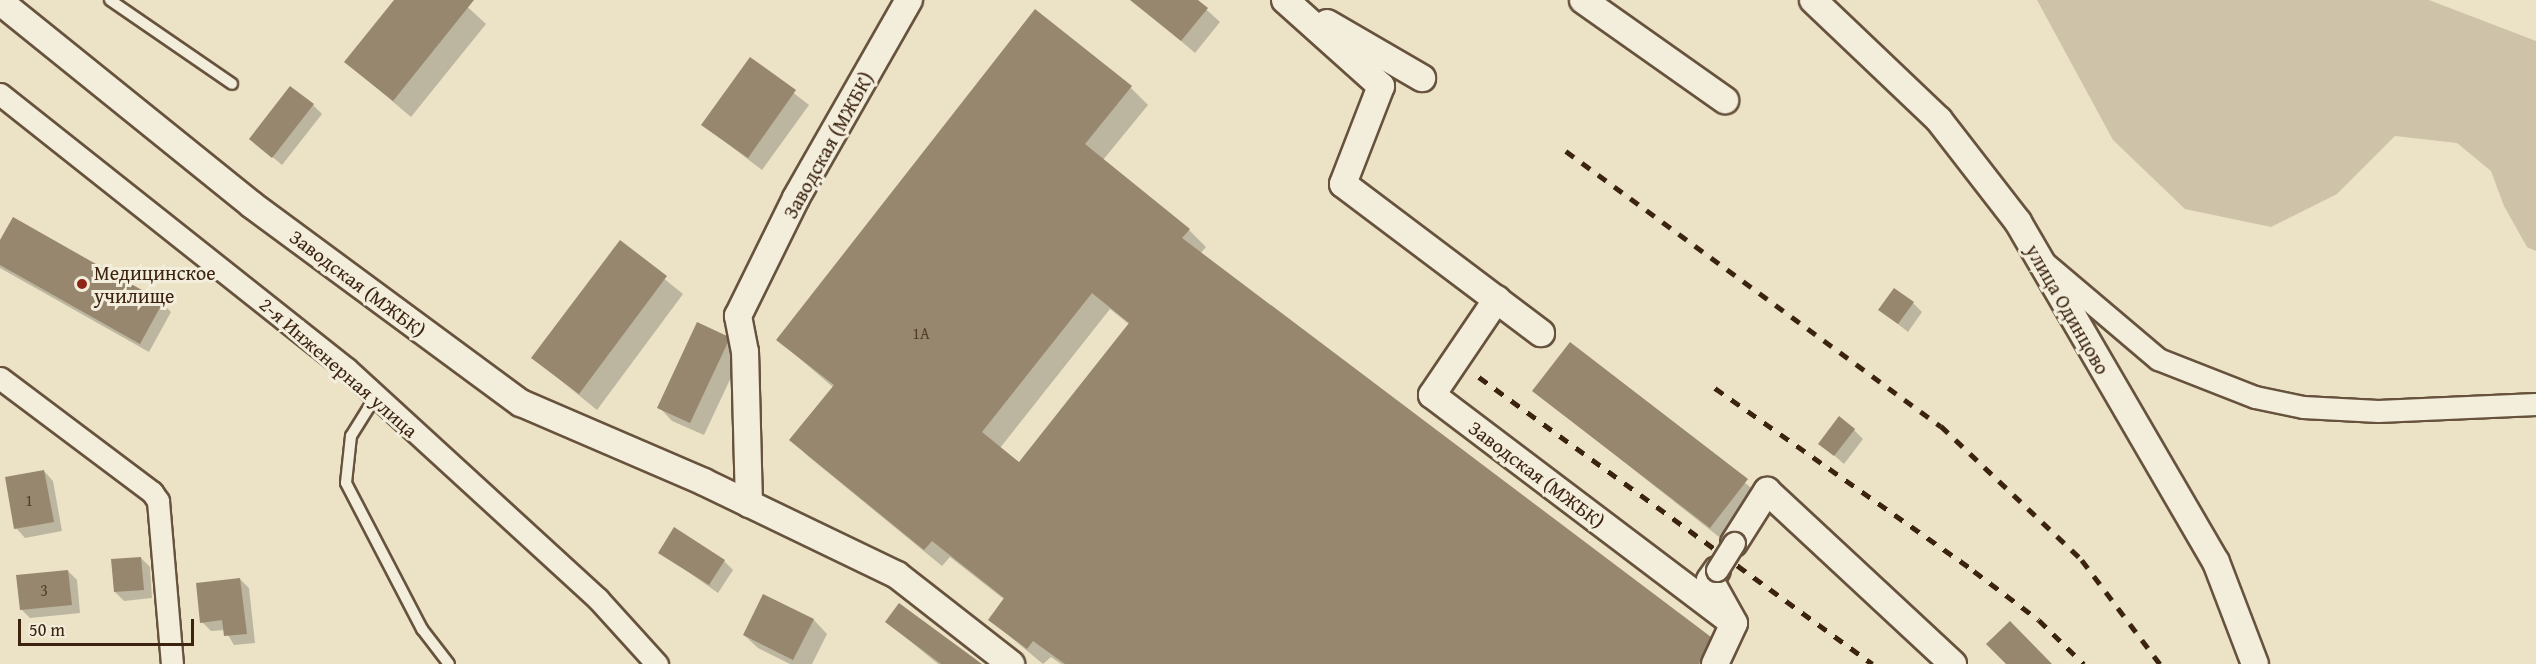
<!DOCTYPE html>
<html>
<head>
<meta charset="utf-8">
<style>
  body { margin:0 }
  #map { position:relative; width:2536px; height:664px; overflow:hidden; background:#ece3c7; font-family:"Gentium Book Plus",serif }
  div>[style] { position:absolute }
  .green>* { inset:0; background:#cec2a8 }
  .shadow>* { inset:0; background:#0003 }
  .building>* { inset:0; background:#97876f }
  .roads { filter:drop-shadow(2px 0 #67533d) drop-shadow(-2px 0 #67533d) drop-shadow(0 2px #67533d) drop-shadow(0 -2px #67533d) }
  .service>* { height:10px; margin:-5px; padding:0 5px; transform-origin:5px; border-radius:5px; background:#f3eddb }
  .minor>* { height:21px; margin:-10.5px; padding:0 10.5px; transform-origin:10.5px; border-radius:10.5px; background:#f3eddb }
  .tertiary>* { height:26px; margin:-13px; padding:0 13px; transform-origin:13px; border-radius:13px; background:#f3eddb }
  .rail>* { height:4.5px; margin-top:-2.25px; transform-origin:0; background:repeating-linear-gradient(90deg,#3b230f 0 10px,transparent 0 20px) }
  .bridges { filter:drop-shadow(2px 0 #67533d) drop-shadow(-2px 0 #67533d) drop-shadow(0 2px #67533d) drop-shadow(0 -2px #67533d) }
  .minor-bridge>* { height:21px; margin:-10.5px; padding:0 10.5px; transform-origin:10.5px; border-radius:10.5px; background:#f3eddb }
  .dots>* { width:16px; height:16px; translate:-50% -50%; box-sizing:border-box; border:3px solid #f3eddb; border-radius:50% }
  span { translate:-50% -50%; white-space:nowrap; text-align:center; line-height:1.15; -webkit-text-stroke:6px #f3eddb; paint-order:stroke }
  .number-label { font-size:16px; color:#523c27 }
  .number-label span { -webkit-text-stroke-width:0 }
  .street-label { font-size:20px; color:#3b230f }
  .poi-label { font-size:20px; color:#3b230f }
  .left { translate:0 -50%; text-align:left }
  .scale { position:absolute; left:18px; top:619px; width:176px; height:27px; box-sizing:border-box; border:3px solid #3b230f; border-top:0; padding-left:8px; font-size:18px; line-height:21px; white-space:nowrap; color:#3b230f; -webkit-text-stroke:4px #f3eddb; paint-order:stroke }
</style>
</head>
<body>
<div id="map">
  <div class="green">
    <i style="clip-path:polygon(2037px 0,2429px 0,2536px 41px,2536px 251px,2527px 247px,2504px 206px,2491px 171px,2457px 143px,2395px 136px,2337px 194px,2271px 227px,2185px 209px,2113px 140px)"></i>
  </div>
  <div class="shadow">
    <i style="clip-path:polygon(396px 0,460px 0,486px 24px,411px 117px,346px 62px)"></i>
    <i style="clip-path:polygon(1196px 0,1220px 22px,1195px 53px,1134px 1px)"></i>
    <i style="clip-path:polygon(750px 59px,809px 105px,762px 170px,703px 125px)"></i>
    <i style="clip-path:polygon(evenodd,1131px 88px,1148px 105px,1103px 160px,1189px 230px,1206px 247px,1200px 254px,1710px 638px,1727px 655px,1724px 664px,1061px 664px,1051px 657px,1043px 664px,990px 620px,1005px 600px,950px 557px,942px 566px,809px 457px,791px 440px,834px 388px,778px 340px,1131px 88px,1110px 309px,1130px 325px,1019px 464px,1000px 448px,1110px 309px)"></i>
    <i style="clip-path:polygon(313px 105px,322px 114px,282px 165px,251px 139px)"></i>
    <i style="clip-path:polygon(0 243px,162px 303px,171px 312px,149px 352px,0 268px)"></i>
    <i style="clip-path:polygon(620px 243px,683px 294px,597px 410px,533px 358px)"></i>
    <i style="clip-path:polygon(1913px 303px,1922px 312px,1908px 332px,1880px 310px)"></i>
    <i style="clip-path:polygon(726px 337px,741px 356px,704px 435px,672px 421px,659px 407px)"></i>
    <i style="clip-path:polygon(1571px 344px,1764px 498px,1728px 544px,1534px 391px)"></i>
    <i style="clip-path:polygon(1854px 430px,1863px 439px,1844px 464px,1820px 443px)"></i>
    <i style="clip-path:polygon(44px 471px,53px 481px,62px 531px,25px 538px,16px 528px)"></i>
    <i style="clip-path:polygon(660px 552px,724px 561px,733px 570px,718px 593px)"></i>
    <i style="clip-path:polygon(141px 558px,150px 567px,152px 598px,124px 601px,115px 592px)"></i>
    <i style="clip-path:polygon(68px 571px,77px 580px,80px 613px,30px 618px,21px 609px)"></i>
    <i style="clip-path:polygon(240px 579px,249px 588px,255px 643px,234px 645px,225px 630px,211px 631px,202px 622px)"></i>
    <i style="clip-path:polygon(764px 596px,814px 620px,827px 634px,812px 664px,790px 664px,758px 648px,744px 635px)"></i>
    <i style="clip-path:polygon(887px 622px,979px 664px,938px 664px)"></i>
  </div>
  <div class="building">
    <i style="clip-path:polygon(394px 0,474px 0,393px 101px,344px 62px)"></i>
    <i style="clip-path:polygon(1130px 0,1198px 0,1208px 8px,1181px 41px)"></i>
    <i style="clip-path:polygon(evenodd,1035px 9px,1132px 86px,1085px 144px,1190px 229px,1182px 238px,1711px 637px,1699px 664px,1065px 664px,1033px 641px,1027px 649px,988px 620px,1004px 598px,932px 541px,924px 550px,789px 440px,834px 385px,776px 340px,1035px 9px,1092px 293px,1129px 323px,1019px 462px,982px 432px,1092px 293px)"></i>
    <i style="clip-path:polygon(750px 57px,796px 90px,748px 158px,701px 125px)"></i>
    <i style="clip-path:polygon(290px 86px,314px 104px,272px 158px,249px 139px)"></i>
    <i style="clip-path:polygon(13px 217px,163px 302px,140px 344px,0 265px,0 240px)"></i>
    <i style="clip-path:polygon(620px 240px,667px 276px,579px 394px,531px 358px)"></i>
    <i style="clip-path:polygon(1894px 288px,1914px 302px,1898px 324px,1878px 310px)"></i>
    <i style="clip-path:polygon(697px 322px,727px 336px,728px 342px,690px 423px,657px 408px)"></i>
    <i style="clip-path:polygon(1570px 342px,1748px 479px,1710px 528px,1532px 391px)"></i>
    <i style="clip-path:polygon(1839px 416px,1855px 429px,1834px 456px,1818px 444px)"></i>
    <i style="clip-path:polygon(44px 470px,54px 522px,14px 529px,5px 477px)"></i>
    <i style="clip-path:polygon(674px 527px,725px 560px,709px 585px,658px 553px)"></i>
    <i style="clip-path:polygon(141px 557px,144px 590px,114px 592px,111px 559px)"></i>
    <i style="clip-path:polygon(68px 570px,72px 605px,20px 610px,16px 575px)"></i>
    <i style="clip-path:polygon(240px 578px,247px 634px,224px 636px,222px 620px,200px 623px,196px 583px)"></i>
    <i style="clip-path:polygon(763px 594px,814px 619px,793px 660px,743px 635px)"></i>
    <i style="clip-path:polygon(899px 603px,982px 664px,941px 664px,885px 622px)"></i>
    <i style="clip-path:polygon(2010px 621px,2052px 664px,2006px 664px,1986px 644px)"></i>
  </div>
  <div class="roads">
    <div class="service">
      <i style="left:110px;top:0;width:148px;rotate:34.5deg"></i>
      <i style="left:376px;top:396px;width:47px;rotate:122deg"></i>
      <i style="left:351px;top:436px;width:47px;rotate:96.1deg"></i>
      <i style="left:346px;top:483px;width:165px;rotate:62.5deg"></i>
      <i style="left:422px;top:629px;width:44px;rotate:52.4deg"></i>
    </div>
    <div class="minor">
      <i style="left:0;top:94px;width:443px;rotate:38.4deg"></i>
      <i style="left:347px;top:369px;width:340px;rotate:42.5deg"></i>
      <i style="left:598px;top:599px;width:88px;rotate:47.8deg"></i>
      <i style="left:2046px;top:264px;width:147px;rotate:40.3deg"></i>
      <i style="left:2158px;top:359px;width:104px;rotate:21.4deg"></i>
      <i style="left:2255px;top:397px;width:49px;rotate:11.8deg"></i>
      <i style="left:2303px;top:407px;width:75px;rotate:3.1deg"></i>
      <i style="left:2378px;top:411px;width:158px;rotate:-2.5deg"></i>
      <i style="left:0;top:378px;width:190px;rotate:36.9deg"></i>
      <i style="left:152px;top:492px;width:11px;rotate:56deg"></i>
      <i style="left:158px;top:501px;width:164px;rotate:85.1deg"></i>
    </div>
    <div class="tertiary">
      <i style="left:1285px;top:0;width:129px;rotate:41.9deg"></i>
      <i style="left:1381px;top:86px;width:105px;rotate:111.2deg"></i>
      <i style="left:1343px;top:184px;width:248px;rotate:37deg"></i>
      <i style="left:1583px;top:0;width:174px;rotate:35.2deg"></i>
      <i style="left:1813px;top:0;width:174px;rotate:43.6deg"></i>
      <i style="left:1939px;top:120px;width:129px;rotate:52.2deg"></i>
      <i style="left:2018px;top:222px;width:393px;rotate:59.8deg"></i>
      <i style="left:2216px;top:562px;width:109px;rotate:69.1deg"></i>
      <i style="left:3px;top:4px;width:320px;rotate:38.9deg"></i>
      <i style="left:252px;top:205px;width:334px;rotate:36.4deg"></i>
      <i style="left:521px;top:403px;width:199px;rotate:23.3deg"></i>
      <i style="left:704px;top:482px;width:214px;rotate:25.7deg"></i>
      <i style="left:897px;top:575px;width:145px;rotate:38deg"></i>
      <i style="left:1327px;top:23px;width:110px;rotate:30.1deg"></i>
      <i style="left:1497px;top:299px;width:116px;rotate:124.1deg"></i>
      <i style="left:1432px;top:395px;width:378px;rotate:37.1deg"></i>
      <i style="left:749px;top:504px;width:152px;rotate:-91.5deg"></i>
      <i style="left:745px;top:352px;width:37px;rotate:-101deg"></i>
      <i style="left:738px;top:316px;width:131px;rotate:-63.8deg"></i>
      <i style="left:796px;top:198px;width:228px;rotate:-60.3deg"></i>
      <i style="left:1734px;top:543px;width:62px;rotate:-57.6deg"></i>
      <i style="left:1767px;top:491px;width:254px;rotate:42.9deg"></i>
      <i style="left:1715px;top:664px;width:45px;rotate:-65.1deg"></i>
      <i style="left:1734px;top:623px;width:49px;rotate:-119.2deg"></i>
      <i style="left:1710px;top:580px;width:12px;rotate:-55deg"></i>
    </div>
  </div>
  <div class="rail">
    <i style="left:1566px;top:151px;width:465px;rotate:36.3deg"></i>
    <i style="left:1941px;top:426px;width:195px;rotate:43.5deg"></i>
    <i style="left:2082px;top:560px;width:130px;rotate:53.1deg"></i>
    <i style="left:1479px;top:377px;width:487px;rotate:36.1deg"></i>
    <i style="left:1715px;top:388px;width:317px;rotate:35.2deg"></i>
    <i style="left:1974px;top:571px;width:81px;rotate:37deg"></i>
    <i style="left:2039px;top:620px;width:63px;rotate:44.4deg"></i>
  </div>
  <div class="bridges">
    <div class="minor-bridge">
      <i style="left:1717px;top:570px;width:32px;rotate:-58deg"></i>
    </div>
  </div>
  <div class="dots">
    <i style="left:82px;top:284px;background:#8f2418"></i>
  </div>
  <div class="number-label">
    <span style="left:921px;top:333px">1А</span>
    <span style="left:29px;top:500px">1</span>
    <span style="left:44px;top:590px">3</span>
  </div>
  <div class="street-label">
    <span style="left:828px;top:145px;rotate:-61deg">Заводская (МЖБК)</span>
    <span style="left:358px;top:283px;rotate:37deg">Заводская (МЖБК)</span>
    <span style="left:2068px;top:309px;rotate:60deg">улица Одинцово</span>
    <span style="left:339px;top:367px;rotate:41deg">2-я Инженерная улица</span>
    <span style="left:1537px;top:474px;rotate:37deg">Заводская (МЖБК)</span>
  </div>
  <div class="poi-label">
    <span class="left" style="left:94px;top:284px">Медицинское<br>училище</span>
  </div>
  <div class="scale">50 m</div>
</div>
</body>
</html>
